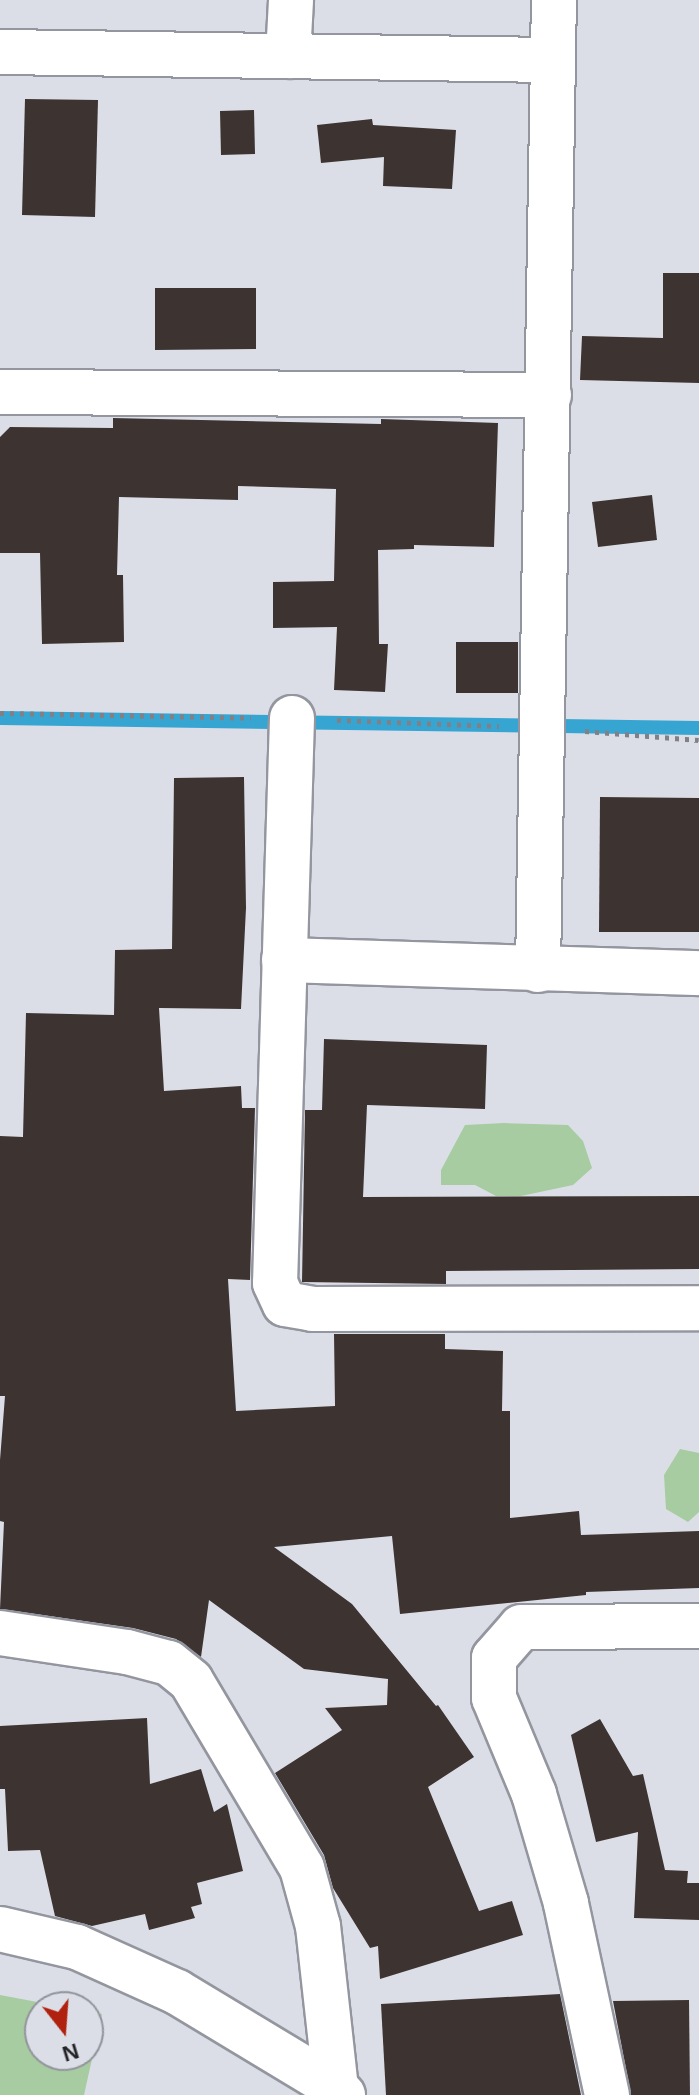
<!DOCTYPE html>
<html>
<head>
<meta charset="utf-8">
<style>
  body { margin:0 }
  #map { position:relative; width:699px; height:2095px; overflow:hidden; background:#dcdee7; font-family:Arial,sans-serif }
  div>[style] { position:absolute }
  .green>* { inset:0; background:#a7cca1 }
  .stream>* { height:14px; margin:-7px; padding:0 7px; transform-origin:7px; border-radius:7px; background:#37a5d2 }
  .building>* { inset:0; background:#3d3432 }
  .path>* { height:5px; margin-top:-2.5px; transform-origin:0; background:repeating-linear-gradient(90deg,#808187 0 4px,transparent 0 10px) }
  .roads { filter:drop-shadow(2px 0 #94969f) drop-shadow(-2px 0 #94969f) drop-shadow(0 2px #94969f) drop-shadow(0 -2px #94969f) }
  .street>* { height:44px; margin:-22px; padding:0 22px; transform-origin:22px; border-radius:22px; background:#fff }
  span { translate:-50% -50%; white-space:nowrap; text-align:center; line-height:1.15; -webkit-text-stroke:8px #dcdee7; paint-order:stroke }
  .north { position:absolute; left:24px; top:1991px; width:80px; height:80px; box-sizing:border-box; background:#dcdee7; border:2px solid #92949b; border-radius:50%; rotate:163deg; font-size:22px; font-weight:700; line-height:32px; text-align:center; color:#242428 }
  .north::after { content:''; display:block; margin:auto; width:28px; height:36px; background:#b0210f; clip-path:polygon(50% 0,100% 100%,50% 72%,0 100%) }
</style>
</head>
<body>
<div id="map">
  <div class="green">
    <i style="clip-path:polygon(504px 1123px,568px 1125px,583px 1141px,592px 1168px,573px 1185px,521px 1196px,496px 1196px,475px 1185px,441px 1185px,441px 1170px,465px 1125px)"></i>
    <i style="clip-path:polygon(680px 1449px,699px 1453px,699px 1512px,688px 1522px,666px 1509px,664px 1475px)"></i>
    <i style="clip-path:polygon(0 1995px,64px 2007px,40px 2007px,40px 2055px,88px 2055px,88px 2012px,102px 2014px,84px 2095px,0 2095px)"></i>
  </div>
  <div class="stream">
    <i style="left:0;top:718px;width:699px;rotate:0.82deg"></i>
  </div>
  <div class="building">
    <i style="clip-path:polygon(25px 99px,98px 100px,95px 217px,22px 215px)"></i>
    <i style="clip-path:polygon(254px 110px,255px 154px,221px 155px,220px 111px)"></i>
    <i style="clip-path:polygon(372px 119px,373px 125px,456px 130px,452px 189px,383px 186px,384px 157px,321px 163px,317px 125px)"></i>
    <i style="clip-path:polygon(663px 273px,699px 273px,699px 383px,580px 380px,582px 336px,663px 338px)"></i>
    <i style="clip-path:polygon(155px 288px,256px 288px,256px 349px,155px 350px)"></i>
    <i style="clip-path:polygon(113px 418px,381px 424px,381px 419px,498px 423px,494px 547px,414px 545px,414px 549px,378px 550px,379px 644px,388px 644px,385px 692px,334px 690px,337px 627px,273px 628px,273px 582px,334px 581px,336px 489px,238px 486px,238px 500px,119px 497px,117px 575px,123px 575px,124px 642px,42px 644px,40px 553px,0 553px,0 437px,10px 427px,113px 428px)"></i>
    <i style="clip-path:polygon(652px 495px,657px 540px,598px 547px,592px 502px)"></i>
    <i style="clip-path:polygon(456px 642px,518px 642px,518px 693px,456px 693px)"></i>
    <i style="clip-path:polygon(244px 777px,246px 908px,241px 1009px,159px 1008px,164px 1091px,241px 1086px,242px 1108px,255px 1108px,250px 1280px,228px 1279px,236px 1411px,335px 1406px,334px 1334px,445px 1334px,445px 1349px,503px 1351px,502px 1411px,510px 1411px,510px 1518px,579px 1511px,581px 1535px,699px 1531px,699px 1588px,586px 1592px,586px 1595px,400px 1614px,392px 1536px,274px 1547px,352px 1604px,436px 1706px,438px 1705px,474px 1757px,428px 1787px,479px 1911px,512px 1901px,523px 1935px,380px 1979px,378px 1946px,370px 1948px,333px 1888px,324px 1855px,275px 1773px,342px 1730px,325px 1708px,387px 1705px,388px 1679px,304px 1669px,209px 1600px,201px 1657px,176px 1639px,133px 1628px,0 1609px,4px 1522px,0 1521px,0 1460px,5px 1396px,0 1396px,0 1136px,23px 1137px,26px 1013px,114px 1015px,115px 950px,172px 949px,174px 778px)"></i>
    <i style="clip-path:polygon(600px 797px,699px 798px,699px 932px,599px 932px)"></i>
    <i style="clip-path:polygon(324px 1039px,487px 1045px,485px 1109px,367px 1105px,363px 1197px,699px 1196px,699px 1269px,446px 1271px,446px 1284px,302px 1282px,305px 1110px,322px 1110px)"></i>
    <i style="clip-path:polygon(147px 1718px,150px 1784px,201px 1769px,214px 1812px,227px 1804px,243px 1871px,197px 1883px,202px 1904px,191px 1907px,195px 1918px,149px 1930px,145px 1914px,92px 1926px,55px 1916px,40px 1850px,8px 1851px,5px 1789px,0 1789px,0 1726px)"></i>
    <i style="clip-path:polygon(600px 1719px,633px 1776px,643px 1774px,665px 1870px,688px 1871px,687px 1883px,699px 1883px,699px 1920px,634px 1918px,638px 1832px,596px 1842px,571px 1735px)"></i>
    <i style="clip-path:polygon(560px 1994px,581px 2095px,386px 2095px,381px 2004px)"></i>
    <i style="clip-path:polygon(689px 2000px,690px 2095px,631px 2095px,613px 2001px)"></i>
  </div>
  <div class="path">
    <i style="left:0;top:713px;width:251px;rotate:1.1deg"></i>
    <i style="left:337px;top:720px;width:162px;rotate:2.1deg"></i>
    <i style="left:585px;top:731px;width:114px;rotate:4.5deg"></i>
  </div>
  <div class="roads">
    <div class="street">
      <i style="left:0;top:52px;width:553px;rotate:0.83deg"></i>
      <i style="left:288px;top:56px;width:56px;rotate:-86.9deg"></i>
      <i style="left:0;top:392px;width:549px;rotate:0.31deg"></i>
      <i style="left:292px;top:718px;width:565px;rotate:91.72deg"></i>
      <i style="left:275px;top:1283px;width:23px;rotate:65deg"></i>
      <i style="left:285px;top:1304px;width:27px;rotate:10deg"></i>
      <i style="left:312px;top:1309px;width:387px;rotate:-0.1deg"></i>
      <i style="left:284px;top:960px;width:415px;rotate:1.8deg"></i>
      <i style="left:538px;top:970px;width:970px;rotate:-89.06deg"></i>
      <i style="left:0;top:1633px;width:128px;rotate:8.5deg"></i>
      <i style="left:127px;top:1652px;width:43px;rotate:14.7deg"></i>
      <i style="left:169px;top:1663px;width:28px;rotate:39deg"></i>
      <i style="left:191px;top:1681px;width:217px;rotate:59.3deg"></i>
      <i style="left:302px;top:1868px;width:60px;rotate:74.6deg"></i>
      <i style="left:318px;top:1926px;width:163px;rotate:83.7deg"></i>
      <i style="left:336px;top:2088px;width:10px;rotate:45deg"></i>
      <i style="left:0;top:1929px;width:79px;rotate:13.2deg"></i>
      <i style="left:77px;top:1947px;width:110px;rotate:24.2deg"></i>
      <i style="left:177px;top:1992px;width:186px;rotate:31.1deg"></i>
      <i style="left:607px;top:2095px;width:196px;rotate:-102.1deg"></i>
      <i style="left:566px;top:1903px;width:114px;rotate:-106.4deg"></i>
      <i style="left:534px;top:1794px;width:104px;rotate:-112.6deg"></i>
      <i style="left:494px;top:1698px;width:40px;rotate:-90deg"></i>
      <i style="left:494px;top:1658px;width:41px;rotate:-48.9deg"></i>
      <i style="left:521px;top:1627px;width:178px;rotate:-0.3deg"></i>
    </div>
  </div>
  <div class="north">N</div>
</div>
</body>
</html>
